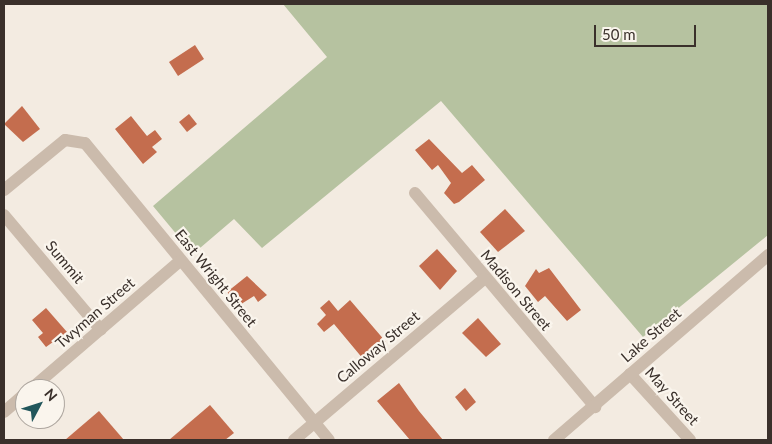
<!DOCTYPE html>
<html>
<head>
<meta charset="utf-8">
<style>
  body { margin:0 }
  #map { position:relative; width:772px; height:444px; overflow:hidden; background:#f3ebe1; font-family:Lato,sans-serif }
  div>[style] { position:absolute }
  .green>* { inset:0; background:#b6c2a0 }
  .building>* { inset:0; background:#c46d4e }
  .minor>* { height:12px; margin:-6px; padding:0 6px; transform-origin:6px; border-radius:6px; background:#cbbbac }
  span { translate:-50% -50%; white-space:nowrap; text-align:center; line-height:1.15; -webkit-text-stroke:4.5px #faf5ed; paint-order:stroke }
  .street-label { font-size:15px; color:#3a302b }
  .frame { position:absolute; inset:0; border:5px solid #3a302b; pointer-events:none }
  .north { position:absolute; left:15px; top:379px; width:50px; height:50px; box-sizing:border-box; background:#faf5ed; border:1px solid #ada69f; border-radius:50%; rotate:50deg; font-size:14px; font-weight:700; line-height:20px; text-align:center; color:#3a302b }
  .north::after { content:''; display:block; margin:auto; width:18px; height:22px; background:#21565b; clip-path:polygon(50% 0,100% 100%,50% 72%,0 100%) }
  .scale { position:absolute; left:594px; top:25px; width:102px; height:22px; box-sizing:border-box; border:2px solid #3a302b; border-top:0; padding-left:6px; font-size:15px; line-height:18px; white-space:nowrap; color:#3a302b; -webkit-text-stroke:4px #faf5ed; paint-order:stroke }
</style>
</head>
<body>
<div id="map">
  <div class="green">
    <i style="clip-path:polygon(283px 4px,768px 4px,768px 235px,643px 337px,441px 101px,262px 248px,234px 219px,193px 254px,153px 206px,327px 57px)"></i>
  </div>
  <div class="building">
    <i style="clip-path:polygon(195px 45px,204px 59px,178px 76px,169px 62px)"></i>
    <i style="clip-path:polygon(22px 106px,40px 129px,23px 142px,4px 124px)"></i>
    <i style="clip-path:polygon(189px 114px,197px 124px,187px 132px,179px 122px)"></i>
    <i style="clip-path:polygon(131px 116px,147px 136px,155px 130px,162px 139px,152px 147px,157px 152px,143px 164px,115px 129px)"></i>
    <i style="clip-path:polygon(429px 139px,462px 173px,472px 165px,485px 180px,459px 202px,454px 204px,444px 193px,451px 183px,438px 165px,432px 170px,415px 150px)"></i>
    <i style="clip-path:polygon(505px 209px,525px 231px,498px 252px,480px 232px)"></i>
    <i style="clip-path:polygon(437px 249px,457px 271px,440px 290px,419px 266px)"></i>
    <i style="clip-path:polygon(549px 268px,581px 310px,567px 321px,545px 296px,538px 302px,525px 286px,536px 269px,539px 273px)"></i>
    <i style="clip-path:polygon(247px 276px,267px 295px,258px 302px,254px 296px,238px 306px,227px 292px)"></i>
    <i style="clip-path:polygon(329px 300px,338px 311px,350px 300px,386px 342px,364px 360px,334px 324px,324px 332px,317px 324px,326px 315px,320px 308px)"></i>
    <i style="clip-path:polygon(46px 308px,67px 332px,46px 347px,38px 337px,43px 333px,32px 320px)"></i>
    <i style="clip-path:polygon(478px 318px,501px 344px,486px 357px,462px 333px)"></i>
    <i style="clip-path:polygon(399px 383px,419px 411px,443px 440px,410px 440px,377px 401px)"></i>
    <i style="clip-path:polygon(465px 388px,476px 402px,466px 411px,455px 397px)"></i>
    <i style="clip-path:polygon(210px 405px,234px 433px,225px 440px,169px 440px)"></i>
    <i style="clip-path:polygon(99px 411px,124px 440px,65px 440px)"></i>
  </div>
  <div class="minor">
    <i style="left:4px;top:190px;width:79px;rotate:-39.3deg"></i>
    <i style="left:65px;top:140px;width:20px;rotate:9deg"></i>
    <i style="left:85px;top:143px;width:384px;rotate:50.6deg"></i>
    <i style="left:415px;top:193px;width:280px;rotate:49.9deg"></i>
    <i style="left:4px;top:215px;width:150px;rotate:49.9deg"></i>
    <i style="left:630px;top:374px;width:89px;rotate:47.7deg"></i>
    <i style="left:31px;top:389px;width:196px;rotate:-40.7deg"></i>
    <i style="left:4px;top:412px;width:28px;rotate:-41deg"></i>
    <i style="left:294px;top:440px;width:249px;rotate:-40.3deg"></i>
    <i style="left:554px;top:440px;width:283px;rotate:-40.8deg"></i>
  </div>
  <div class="street-label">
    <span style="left:65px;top:262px;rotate:50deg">Summit</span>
    <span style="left:216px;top:278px;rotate:51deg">East Wright Street</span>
    <span style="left:516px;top:290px;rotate:50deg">Madison Street</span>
    <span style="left:95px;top:313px;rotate:-41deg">Twyman Street</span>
    <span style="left:651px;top:335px;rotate:-41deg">Lake Street</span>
    <span style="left:378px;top:347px;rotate:-40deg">Calloway Street</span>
    <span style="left:672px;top:396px;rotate:48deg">May Street</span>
  </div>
  <div class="frame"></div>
  <div class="north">N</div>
  <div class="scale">50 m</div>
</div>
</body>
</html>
